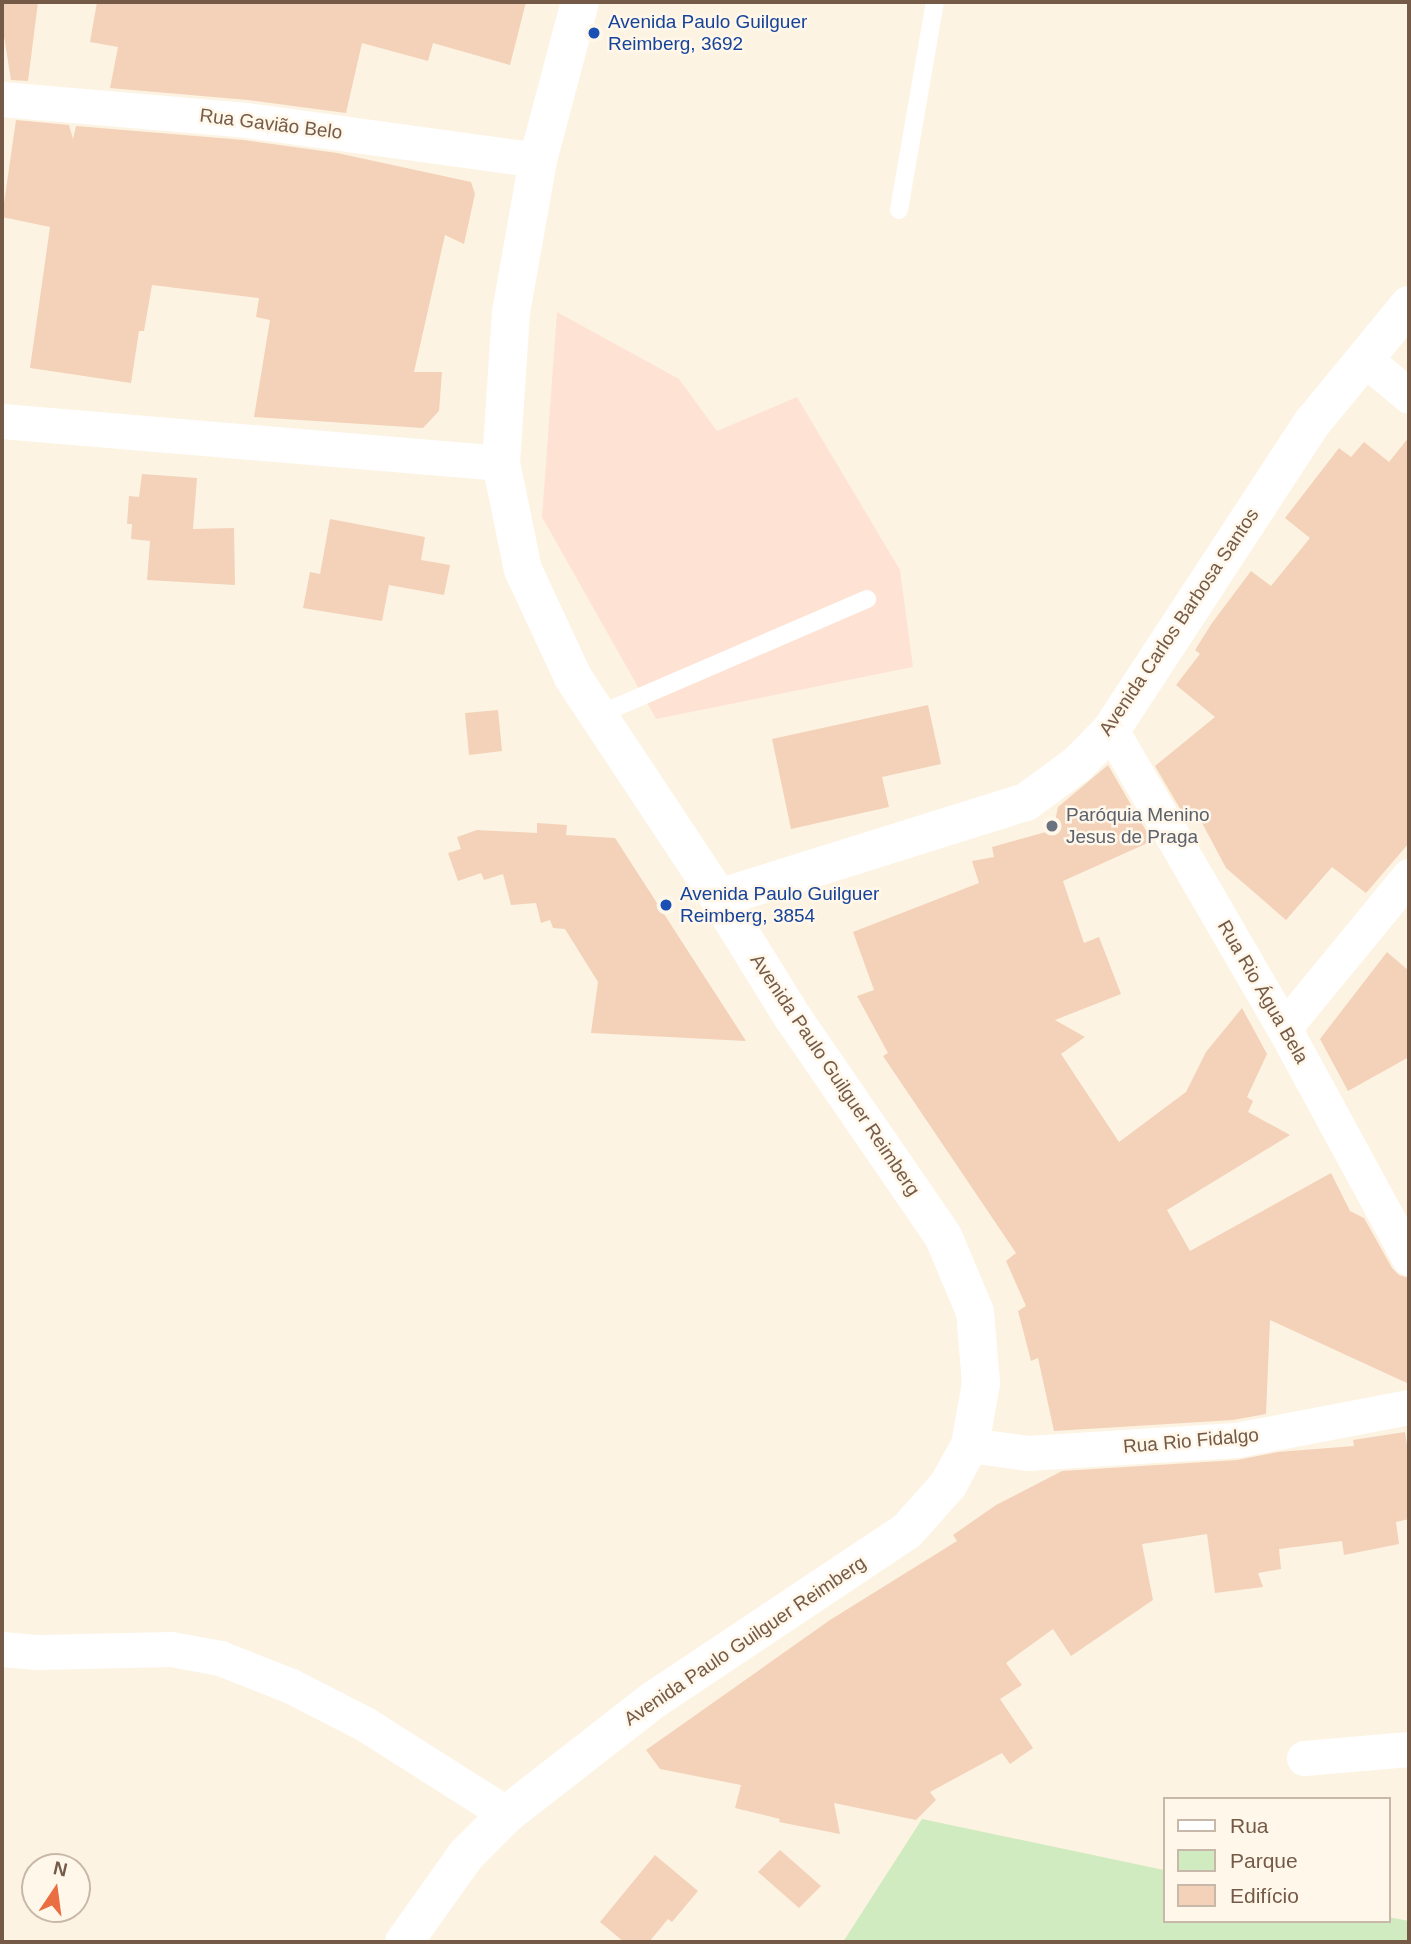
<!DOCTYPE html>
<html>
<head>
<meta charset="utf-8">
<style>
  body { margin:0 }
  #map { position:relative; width:1411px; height:1944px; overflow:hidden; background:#fdf3e2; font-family:Helvetica,sans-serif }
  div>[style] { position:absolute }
  .commercial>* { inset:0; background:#fee3d5 }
  .green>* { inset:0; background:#d0ebc0 }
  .building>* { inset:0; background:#f3d2b9 }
  .service>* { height:18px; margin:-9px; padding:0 9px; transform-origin:9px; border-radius:9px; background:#fff }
  .minor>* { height:35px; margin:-17.5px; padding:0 17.5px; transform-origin:17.5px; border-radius:17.5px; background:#fff }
  .secondary>* { height:38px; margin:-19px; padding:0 19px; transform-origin:19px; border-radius:19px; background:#fff }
  .dots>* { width:19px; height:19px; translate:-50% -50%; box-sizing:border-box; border:4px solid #fff7e9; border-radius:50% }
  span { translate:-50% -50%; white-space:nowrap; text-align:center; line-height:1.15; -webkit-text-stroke:5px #fff7e9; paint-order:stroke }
  .transit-label { font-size:19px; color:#164399 }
  .left { translate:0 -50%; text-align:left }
  .street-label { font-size:19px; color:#755a48 }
  .worship-label { font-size:19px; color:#5b616d }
  .frame { position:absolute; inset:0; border:4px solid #755a48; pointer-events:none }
  .legend { position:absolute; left:1163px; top:1797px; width:228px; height:126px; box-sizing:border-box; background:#fff7e9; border:2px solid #c8b8a9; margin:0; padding:9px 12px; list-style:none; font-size:21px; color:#755a48 }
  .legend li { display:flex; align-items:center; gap:14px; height:35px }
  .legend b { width:35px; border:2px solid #c8b8a9 }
  .north { position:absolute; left:21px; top:1853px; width:70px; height:70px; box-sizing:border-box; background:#fff7e9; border:2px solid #c8b8a9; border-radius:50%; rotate:13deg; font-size:19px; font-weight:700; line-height:28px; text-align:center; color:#755a48 }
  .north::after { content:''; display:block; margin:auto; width:24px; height:32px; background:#eb6e43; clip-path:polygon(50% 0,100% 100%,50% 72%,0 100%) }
</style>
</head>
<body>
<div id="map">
  <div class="commercial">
    <i style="clip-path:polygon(557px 312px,679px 379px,717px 431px,797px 397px,900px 570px,913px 667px,656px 719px,542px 517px)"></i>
  </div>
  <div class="green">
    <i style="clip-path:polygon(922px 1819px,1164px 1870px,1164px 1921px,1388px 1921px,1388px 1917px,1409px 1921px,1409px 1942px,843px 1942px)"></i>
  </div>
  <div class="building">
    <i style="clip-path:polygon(2px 2px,38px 2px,28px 81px,11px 80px,2px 24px)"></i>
    <i style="clip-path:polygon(97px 2px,526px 2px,510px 65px,433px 43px,428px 61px,362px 43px,346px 113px,248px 100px,110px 88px,118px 47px,90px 42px)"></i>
    <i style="clip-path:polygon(16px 120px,69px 125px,73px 139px,76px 126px,244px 140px,337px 153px,471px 182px,475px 194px,464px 244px,445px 235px,414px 372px,442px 372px,439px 411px,423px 428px,254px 417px,270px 320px,256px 317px,259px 298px,152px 285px,144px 331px,139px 331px,131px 383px,30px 368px,50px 227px,2px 217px)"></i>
    <i style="clip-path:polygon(1409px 437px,1409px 843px,1366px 893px,1332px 867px,1286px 920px,1226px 868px,1200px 819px,1189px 824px,1155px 766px,1215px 717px,1176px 685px,1200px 654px,1195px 650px,1212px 623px,1251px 571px,1271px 586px,1310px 538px,1285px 518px,1339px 448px,1351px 457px,1364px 442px,1389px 462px)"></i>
    <i style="clip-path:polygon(142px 474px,197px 478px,193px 529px,234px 528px,235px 585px,147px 580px,150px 541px,131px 539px,132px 524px,127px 524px,129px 496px,139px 497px)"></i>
    <i style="clip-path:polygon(330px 519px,425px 537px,421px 560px,450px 565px,444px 595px,389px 585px,382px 621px,303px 608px,310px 572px,320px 574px)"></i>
    <i style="clip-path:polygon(928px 705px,941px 764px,882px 777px,889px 807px,791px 829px,772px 739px)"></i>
    <i style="clip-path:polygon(498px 710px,502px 751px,469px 755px,465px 713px)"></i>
    <i style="clip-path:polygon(1108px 765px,1152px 841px,1063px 881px,1084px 943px,1099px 937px,1121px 994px,1055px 1020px,1085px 1037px,1061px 1054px,1119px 1142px,1186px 1092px,1206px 1052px,1242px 1008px,1267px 1054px,1247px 1097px,1253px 1101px,1248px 1112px,1290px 1135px,1167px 1210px,1190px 1251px,1331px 1173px,1350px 1211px,1364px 1218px,1392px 1268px,1399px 1275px,1409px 1278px,1409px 1384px,1270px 1320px,1266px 1414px,1233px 1420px,1054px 1431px,1038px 1358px,1031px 1361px,1018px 1311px,1026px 1306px,1006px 1261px,1016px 1253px,883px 1056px,888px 1053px,857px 996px,874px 990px,853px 932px,979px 883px,972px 861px,994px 857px,992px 847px,1053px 830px,1058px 807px)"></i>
    <i style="clip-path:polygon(537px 823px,567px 825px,566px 835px,615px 838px,746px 1041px,591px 1033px,598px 982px,565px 929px,553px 928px,550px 920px,541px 923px,536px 903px,511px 905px,503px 874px,484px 880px,481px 873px,458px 881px,448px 853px,461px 849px,457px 837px,477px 830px,537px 833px)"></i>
    <i style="clip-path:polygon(1387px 952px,1409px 971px,1409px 1057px,1348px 1091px,1320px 1039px)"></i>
    <i style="clip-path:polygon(1405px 1432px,1409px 1458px,1409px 1519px,1396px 1522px,1399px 1544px,1344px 1555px,1342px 1541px,1279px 1549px,1281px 1569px,1258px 1573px,1263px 1587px,1215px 1593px,1207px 1534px,1142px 1544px,1153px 1600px,1071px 1656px,1053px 1629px,1006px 1663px,1022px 1685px,1000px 1699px,1033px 1748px,1010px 1764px,1002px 1753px,930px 1792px,936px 1800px,916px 1820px,834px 1803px,840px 1834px,779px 1822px,780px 1819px,735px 1808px,741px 1785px,660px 1769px,646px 1750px,830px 1620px,957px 1541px,953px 1535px,996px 1505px,1062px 1471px,1237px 1460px,1278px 1452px,1354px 1446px,1353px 1440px)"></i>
    <i style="clip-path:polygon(780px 1850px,821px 1886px,799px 1908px,758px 1872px)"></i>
    <i style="clip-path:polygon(655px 1855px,698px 1891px,672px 1922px,668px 1919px,649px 1942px,624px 1942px,600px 1922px)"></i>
  </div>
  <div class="service">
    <i style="left:899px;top:210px;width:211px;rotate:-80.2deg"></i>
    <i style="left:598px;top:715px;width:293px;rotate:-23.3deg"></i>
  </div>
  <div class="minor">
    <i style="left:2px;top:99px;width:245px;rotate:4.9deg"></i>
    <i style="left:246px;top:120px;width:295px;rotate:7.8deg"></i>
    <i style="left:1366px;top:360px;width:56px;rotate:39.9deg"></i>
    <i style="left:2px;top:421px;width:501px;rotate:4.81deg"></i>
    <i style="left:1111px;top:730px;width:345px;rotate:59.9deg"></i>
    <i style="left:1284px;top:1028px;width:262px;rotate:61.5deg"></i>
    <i style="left:1284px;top:1028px;width:197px;rotate:-50.6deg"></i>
    <i style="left:970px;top:1445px;width:59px;rotate:7.9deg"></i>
    <i style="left:1028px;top:1453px;width:208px;rotate:-3.6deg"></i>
    <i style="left:1236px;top:1440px;width:176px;rotate:-10.8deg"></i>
    <i style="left:2px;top:1649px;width:36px;rotate:5deg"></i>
    <i style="left:38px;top:1652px;width:133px;rotate:-1.3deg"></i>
    <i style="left:171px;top:1649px;width:50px;rotate:10.4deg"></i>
    <i style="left:220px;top:1658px;width:76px;rotate:21.5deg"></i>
    <i style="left:291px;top:1686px;width:83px;rotate:27.2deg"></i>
    <i style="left:365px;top:1724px;width:168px;rotate:32.4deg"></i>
    <i style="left:1304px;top:1758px;width:105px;rotate:-4.9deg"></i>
  </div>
  <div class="secondary">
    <i style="left:719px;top:898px;width:322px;rotate:-17.4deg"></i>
    <i style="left:1026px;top:802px;width:64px;rotate:-36.2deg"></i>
    <i style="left:1078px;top:764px;width:47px;rotate:-45.9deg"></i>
    <i style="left:1111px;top:730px;width:367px;rotate:-56.8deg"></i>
    <i style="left:1312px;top:423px;width:153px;rotate:-50.6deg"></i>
    <i style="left:404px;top:1942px;width:107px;rotate:-54.5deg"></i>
    <i style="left:466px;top:1855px;width:58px;rotate:-45deg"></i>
    <i style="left:507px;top:1814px;width:184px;rotate:-37.9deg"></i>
    <i style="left:652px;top:1701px;width:306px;rotate:-33.7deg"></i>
    <i style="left:907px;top:1531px;width:62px;rotate:-48.3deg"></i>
    <i style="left:948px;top:1485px;width:46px;rotate:-61.2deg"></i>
    <i style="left:970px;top:1445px;width:63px;rotate:-79.9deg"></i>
    <i style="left:981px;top:1383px;width:71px;rotate:-94.8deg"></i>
    <i style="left:975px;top:1312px;width:82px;rotate:-112.8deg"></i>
    <i style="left:943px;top:1236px;width:265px;rotate:-124.5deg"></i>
    <i style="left:793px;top:1018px;width:141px;rotate:-121.7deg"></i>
    <i style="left:719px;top:898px;width:265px;rotate:-123.5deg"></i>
    <i style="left:573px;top:677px;width:118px;rotate:-115deg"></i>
    <i style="left:523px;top:570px;width:109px;rotate:-101.6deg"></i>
    <i style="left:501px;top:463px;width:151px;rotate:-86.2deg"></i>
    <i style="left:511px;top:312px;width:154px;rotate:-79.9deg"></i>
    <i style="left:538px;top:160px;width:163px;rotate:-75.1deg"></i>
  </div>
  <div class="dots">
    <i style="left:594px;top:33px;background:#1a4fb4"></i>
    <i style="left:1052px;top:826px;background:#6b7280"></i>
    <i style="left:666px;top:905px;background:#1a4fb4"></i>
  </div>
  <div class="transit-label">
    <span class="left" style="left:608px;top:33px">Avenida Paulo Guilguer<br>Reimberg, 3692</span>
    <span class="left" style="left:680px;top:905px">Avenida Paulo Guilguer<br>Reimberg, 3854</span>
  </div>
  <div class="street-label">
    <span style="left:271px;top:124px;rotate:7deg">Rua Gavião Belo</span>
    <span style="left:1179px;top:622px;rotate:-56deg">Avenida Carlos Barbosa Santos</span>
    <span style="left:1263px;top:992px;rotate:60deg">Rua Rio Água Bela</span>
    <span style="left:835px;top:1075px;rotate:56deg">Avenida Paulo Guilguer Reimberg</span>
    <span style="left:1191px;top:1441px;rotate:-5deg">Rua Rio Fidalgo</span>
    <span style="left:745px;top:1641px;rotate:-34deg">Avenida Paulo Guilguer Reimberg</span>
  </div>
  <div class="worship-label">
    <span class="left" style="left:1066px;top:826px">Paróquia Menino<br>Jesus de Praga</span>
  </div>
  <div class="frame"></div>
  <ul class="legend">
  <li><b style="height:9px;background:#fff"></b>Rua</li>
  <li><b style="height:19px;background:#d0ebc0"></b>Parque</li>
  <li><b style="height:19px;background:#f3d2b9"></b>Edifício</li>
  </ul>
  <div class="north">N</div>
</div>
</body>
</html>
